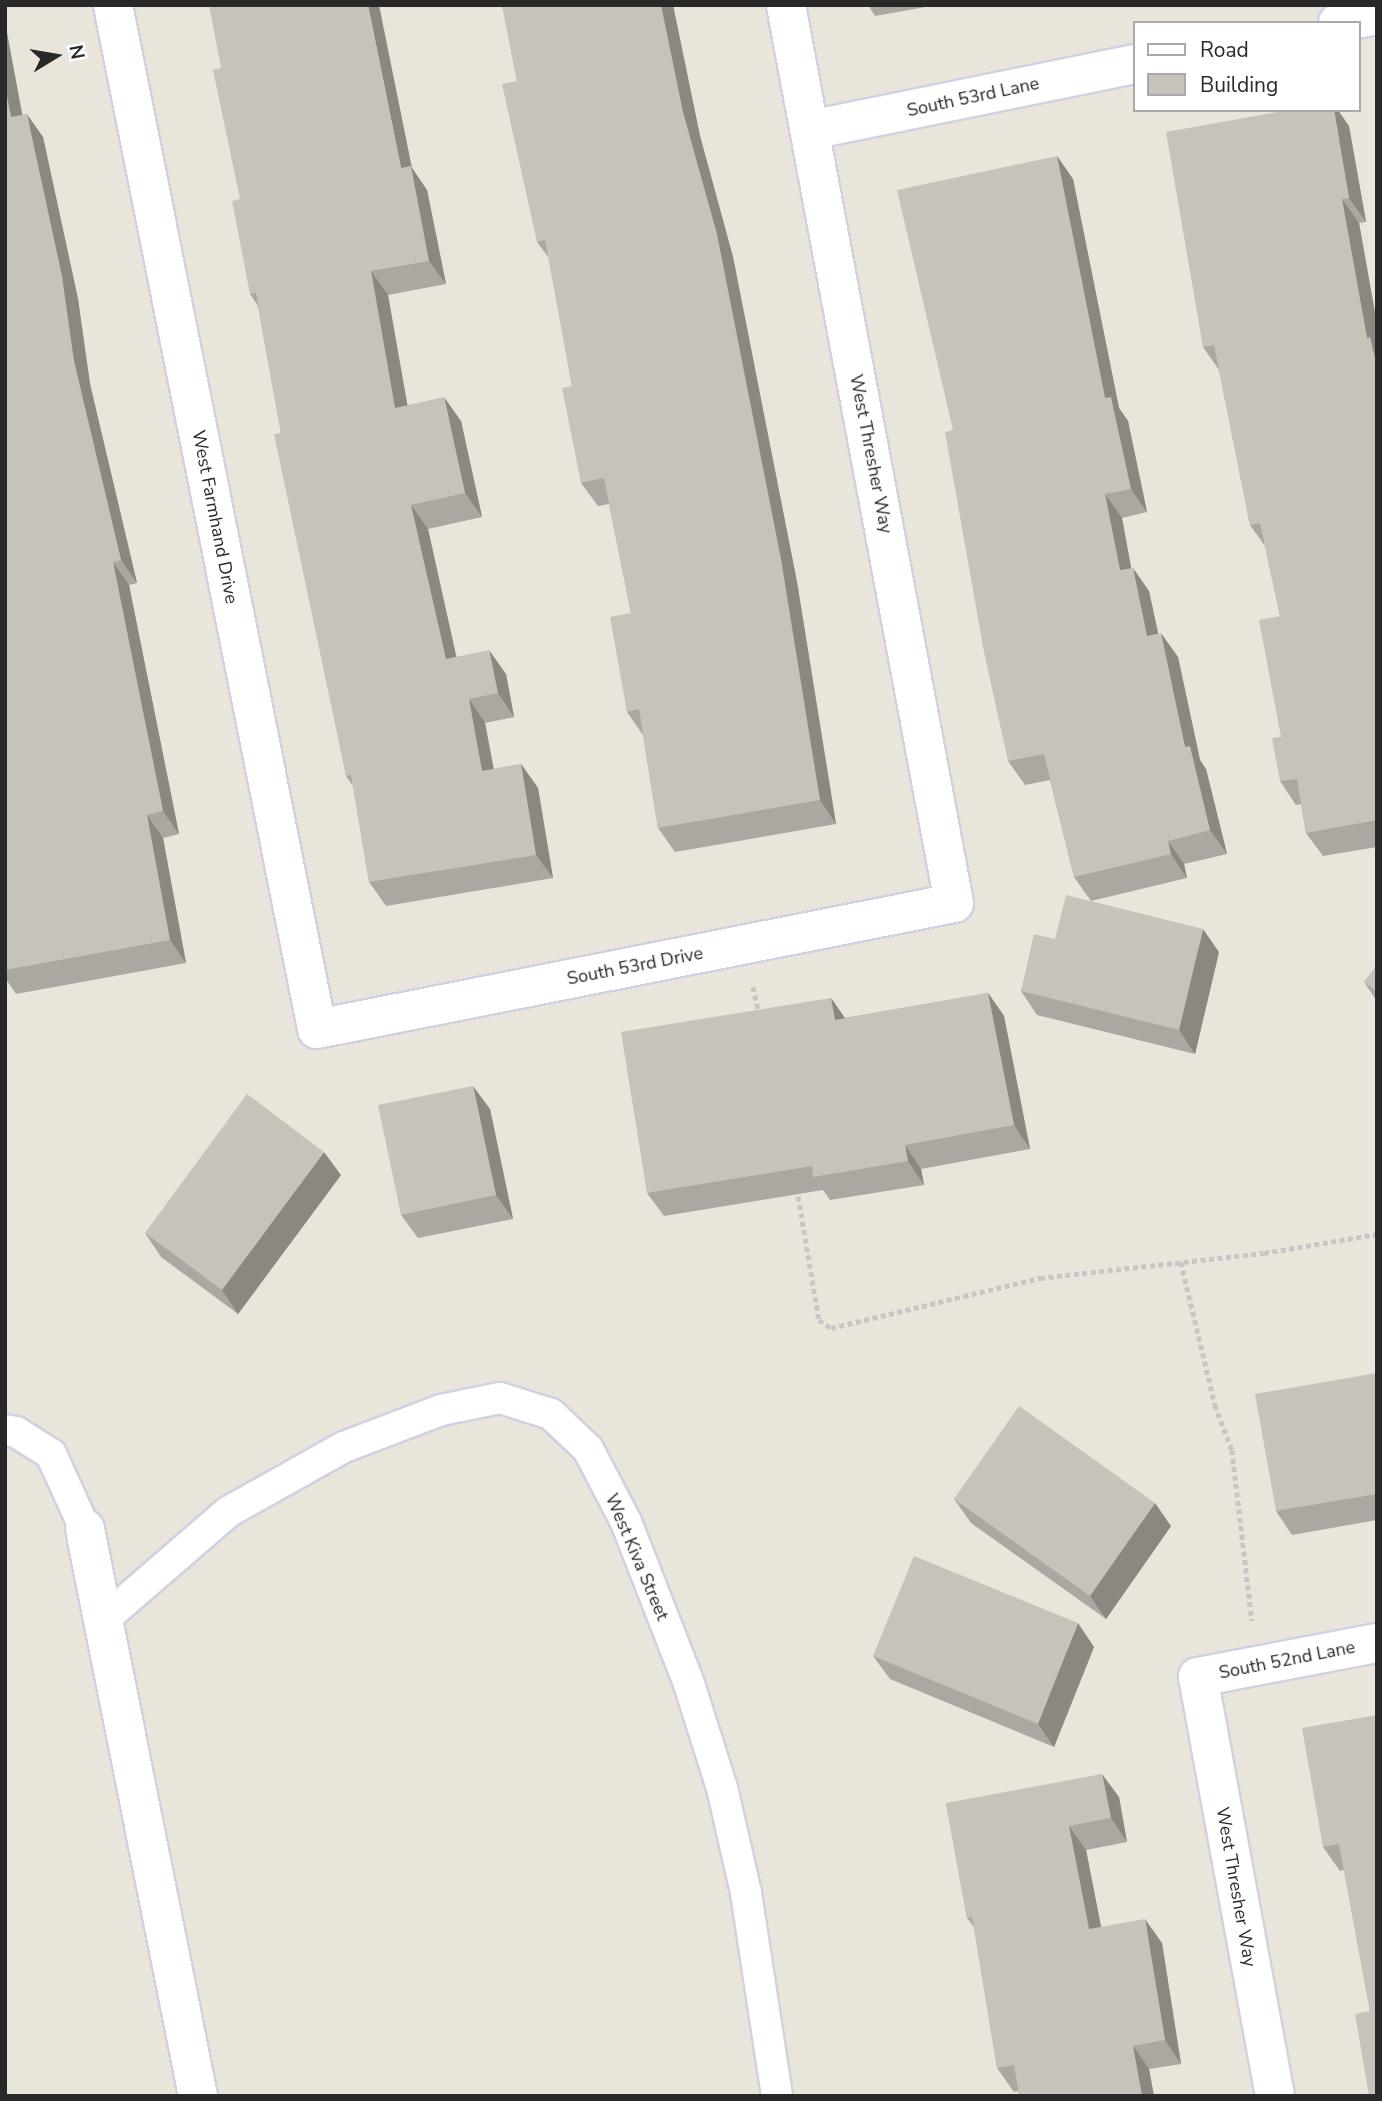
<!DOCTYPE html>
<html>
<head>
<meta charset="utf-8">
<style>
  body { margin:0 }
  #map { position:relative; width:1382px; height:2101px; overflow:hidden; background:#eae5db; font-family:"Nunito Sans",sans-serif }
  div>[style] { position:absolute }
  .path>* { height:4.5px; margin-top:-2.25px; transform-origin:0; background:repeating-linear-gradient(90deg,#c7c7c7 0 5px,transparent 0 8.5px) }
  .roads { filter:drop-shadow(2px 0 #d0d2e1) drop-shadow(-2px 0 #d0d2e1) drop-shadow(0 2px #d0d2e1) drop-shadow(0 -2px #d0d2e1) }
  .lane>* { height:30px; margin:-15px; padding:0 15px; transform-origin:15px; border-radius:15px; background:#fff }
  .street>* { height:38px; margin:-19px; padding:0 19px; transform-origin:19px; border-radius:19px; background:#fff }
  .wall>* { inset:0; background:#aaa8a0 }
  .shaded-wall>* { inset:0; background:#8b8882 }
  .building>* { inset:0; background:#c6c3ba }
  span { translate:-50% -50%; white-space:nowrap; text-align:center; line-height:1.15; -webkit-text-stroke:7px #fff; paint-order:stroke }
  .street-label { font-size:18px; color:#292929 }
  .frame { position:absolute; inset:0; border:7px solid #292929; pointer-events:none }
  .legend { position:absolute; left:1133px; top:21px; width:228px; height:91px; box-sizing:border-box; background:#fff; border:2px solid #a9a9a9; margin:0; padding:9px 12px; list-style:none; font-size:21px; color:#292929 }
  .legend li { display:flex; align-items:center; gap:14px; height:35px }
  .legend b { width:35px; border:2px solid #a9a9a9 }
  .north { position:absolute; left:21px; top:21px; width:70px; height:70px; -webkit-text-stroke:5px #fff; paint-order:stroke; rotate:79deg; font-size:19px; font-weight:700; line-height:28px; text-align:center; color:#292929 }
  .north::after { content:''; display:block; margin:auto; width:24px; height:32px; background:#292929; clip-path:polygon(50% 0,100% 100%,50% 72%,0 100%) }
</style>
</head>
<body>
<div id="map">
  <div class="path">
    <i style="left:753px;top:987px;width:26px;rotate:77deg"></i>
    <i style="left:797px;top:1188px;width:134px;rotate:80.5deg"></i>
    <i style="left:819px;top:1320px;width:14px;rotate:34deg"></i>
    <i style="left:831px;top:1328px;width:215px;rotate:-13.5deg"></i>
    <i style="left:1040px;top:1278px;width:225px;rotate:-6.4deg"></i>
    <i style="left:1264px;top:1253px;width:115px;rotate:-9.5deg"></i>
    <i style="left:1181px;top:1262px;width:147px;rotate:76.6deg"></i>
    <i style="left:1215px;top:1405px;width:48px;rotate:69.3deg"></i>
    <i style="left:1232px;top:1450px;width:172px;rotate:83.3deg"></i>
  </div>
  <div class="roads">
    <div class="lane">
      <i style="left:5px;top:1430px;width:11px;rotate:10deg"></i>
      <i style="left:16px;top:1432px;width:41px;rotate:32.2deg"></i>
      <i style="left:51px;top:1454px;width:82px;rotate:65.6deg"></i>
      <i style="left:103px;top:1620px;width:165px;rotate:-40.8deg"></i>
      <i style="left:228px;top:1512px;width:133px;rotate:-29.3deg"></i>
      <i style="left:344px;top:1447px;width:104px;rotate:-20.9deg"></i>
      <i style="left:441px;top:1410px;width:60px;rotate:-11.5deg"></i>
      <i style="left:500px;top:1398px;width:53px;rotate:17.4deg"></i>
      <i style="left:551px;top:1414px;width:51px;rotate:43.4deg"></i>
      <i style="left:588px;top:1449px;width:82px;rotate:62.5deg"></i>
      <i style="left:626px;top:1522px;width:174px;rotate:68.7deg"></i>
      <i style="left:689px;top:1684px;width:109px;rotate:72.4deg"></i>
      <i style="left:722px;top:1788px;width:108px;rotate:77.1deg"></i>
      <i style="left:746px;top:1893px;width:205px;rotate:81.3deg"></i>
    </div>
    <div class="street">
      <i style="left:113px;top:5px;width:1044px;rotate:78.73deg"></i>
      <i style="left:317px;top:1029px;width:649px;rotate:-11.19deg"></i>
      <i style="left:954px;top:903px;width:914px;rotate:-100.6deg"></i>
      <i style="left:1338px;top:23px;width:40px;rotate:-12deg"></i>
      <i style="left:810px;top:130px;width:332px;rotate:-11.5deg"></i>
      <i style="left:85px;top:1529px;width:578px;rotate:78.73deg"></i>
      <i style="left:1275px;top:2096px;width:426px;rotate:-100.4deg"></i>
      <i style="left:1198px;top:1677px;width:182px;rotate:-10.8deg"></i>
    </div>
  </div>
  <div class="wall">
    <i style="clip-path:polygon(500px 5px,673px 5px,700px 136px,733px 257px,797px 582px,836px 824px,675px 852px,658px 828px,643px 735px,627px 712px,631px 613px,609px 504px,598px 506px,581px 483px,572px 386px,549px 258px,537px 242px,517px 81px,503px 9px)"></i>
    <i style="clip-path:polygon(868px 5px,937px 5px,875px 16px)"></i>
    <i style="clip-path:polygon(5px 22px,22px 115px,43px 137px,78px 299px,90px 384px,137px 583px,129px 585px,179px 834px,163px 838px,186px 963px,16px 994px,5px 978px)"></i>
    <i style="clip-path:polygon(1349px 126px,1366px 222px,1359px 223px,1377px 324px,1377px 847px,1323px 856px,1306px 833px,1301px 804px,1296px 805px,1280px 781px,1281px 737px,1280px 616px,1265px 546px,1250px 525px,1219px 370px,1203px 347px)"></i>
    <i style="clip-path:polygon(1057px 156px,1073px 179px,1119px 408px,1128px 421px,1147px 512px,1122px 518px,1131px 568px,1149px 591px,1158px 634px,1178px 657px,1200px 760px,1206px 769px,1227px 854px,1184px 864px,1187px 878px,1091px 901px,1074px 877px,1050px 780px,1025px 785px,1008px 761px)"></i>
    <i style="clip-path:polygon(412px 168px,427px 190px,446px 284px,388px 295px,407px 405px,461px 421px,482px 517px,428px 529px,456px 657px,506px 674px,514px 717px,485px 723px,494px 769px,521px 764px,538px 788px,553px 878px,386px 906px,369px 882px,353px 786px,346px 776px,281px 433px,258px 306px,250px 294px,240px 199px)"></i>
    <i style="clip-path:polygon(1055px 939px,1219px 952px,1195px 1054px,1037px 1015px,1021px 991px)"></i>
    <i style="clip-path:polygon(1377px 965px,1377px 1001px,1364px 982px)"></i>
    <i style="clip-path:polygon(988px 993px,1004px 1016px,1030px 1149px,921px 1169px,924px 1185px,830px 1200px,823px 1190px,664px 1216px,647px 1193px,831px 998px,845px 1018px)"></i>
    <i style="clip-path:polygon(490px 1109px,513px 1219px,418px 1238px,401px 1215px)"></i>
    <i style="clip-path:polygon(341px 1175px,238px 1314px,161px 1257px,145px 1233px)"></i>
    <i style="clip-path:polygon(1377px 1373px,1377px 1520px,1292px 1535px,1276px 1511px)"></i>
    <i style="clip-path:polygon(954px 1499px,1171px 1526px,1106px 1619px,971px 1523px)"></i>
    <i style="clip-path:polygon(1094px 1647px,1054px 1747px,890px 1679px,873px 1656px)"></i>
    <i style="clip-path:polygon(1377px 1715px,1370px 2011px,1344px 1870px,1340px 1871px,1323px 1847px)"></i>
    <i style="clip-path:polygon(1119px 1797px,1127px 1842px,1086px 1850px,1101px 1927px,1162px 1943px,1181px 2064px,1149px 2069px,1154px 2096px,1019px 2096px,1018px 2091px,1014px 2092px,997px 2068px,974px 1927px,967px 1918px,946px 1803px)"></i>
  </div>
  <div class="shaded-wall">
    <i style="clip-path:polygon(368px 5px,379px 5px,412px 168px,427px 190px,446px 284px,429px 261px,401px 168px)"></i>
    <i style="clip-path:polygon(661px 5px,673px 5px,700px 136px,733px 257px,797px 582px,836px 824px,820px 800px)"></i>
    <i style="clip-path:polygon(5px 22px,27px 140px,11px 117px,5px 86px)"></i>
    <i style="clip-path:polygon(1334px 110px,1338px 110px,1349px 126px,1366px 222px,1349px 198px)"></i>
    <i style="clip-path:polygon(27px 114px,43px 137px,78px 299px,90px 384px,137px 583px,121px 560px,74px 361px)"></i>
    <i style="clip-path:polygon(1057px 156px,1073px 179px,1119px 408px,1128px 421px,1147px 512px,1131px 489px,1105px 398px)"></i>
    <i style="clip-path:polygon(1342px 199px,1359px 223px,1377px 324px,1377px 366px,1367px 338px)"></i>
    <i style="clip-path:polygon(371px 271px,388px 295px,412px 431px,395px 408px)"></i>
    <i style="clip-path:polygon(444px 397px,461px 421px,482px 517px,465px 493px)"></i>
    <i style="clip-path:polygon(1105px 494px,1122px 518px,1136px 594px,1120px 570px)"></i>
    <i style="clip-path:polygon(411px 505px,428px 529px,462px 682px,446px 659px)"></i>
    <i style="clip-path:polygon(113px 562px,129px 585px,179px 834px,163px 811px)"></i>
    <i style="clip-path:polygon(1133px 568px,1149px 591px,1164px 660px,1147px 636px)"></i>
    <i style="clip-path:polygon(1161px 633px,1178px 657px,1200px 760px,1206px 769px,1227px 854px,1210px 830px,1185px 747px)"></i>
    <i style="clip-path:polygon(489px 650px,506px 674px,514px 717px,498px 693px)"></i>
    <i style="clip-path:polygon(469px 699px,485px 723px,498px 794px,482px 771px)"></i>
    <i style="clip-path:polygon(521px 764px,538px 788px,553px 878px,536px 855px)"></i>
    <i style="clip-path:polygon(147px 815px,163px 838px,186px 963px,170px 940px)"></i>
    <i style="clip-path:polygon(1168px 841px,1184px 864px,1187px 878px,1171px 854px)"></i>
    <i style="clip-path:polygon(1203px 929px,1219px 952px,1195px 1054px,1179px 1030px)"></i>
    <i style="clip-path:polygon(988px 993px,1004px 1016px,1030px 1149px,1014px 1125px)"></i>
    <i style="clip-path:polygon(831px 998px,847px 1021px,835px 1020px)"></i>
    <i style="clip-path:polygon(473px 1086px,490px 1109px,513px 1219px,496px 1195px)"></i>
    <i style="clip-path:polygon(905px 1145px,921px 1169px,924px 1185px,908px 1161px)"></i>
    <i style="clip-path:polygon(324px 1152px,341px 1175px,238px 1314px,222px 1290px)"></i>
    <i style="clip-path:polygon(1155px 1503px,1171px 1526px,1106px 1619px,1090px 1596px)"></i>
    <i style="clip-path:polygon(1078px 1623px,1094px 1647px,1054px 1747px,1038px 1724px)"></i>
    <i style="clip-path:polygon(1102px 1774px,1119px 1797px,1127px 1842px,1111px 1818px)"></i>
    <i style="clip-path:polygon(1069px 1826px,1086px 1850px,1106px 1952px,1089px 1929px)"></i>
    <i style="clip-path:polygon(1145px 1919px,1162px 1943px,1181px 2064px,1165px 2040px)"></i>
    <i style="clip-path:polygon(1133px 2046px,1149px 2069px,1154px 2096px,1142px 2096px)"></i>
  </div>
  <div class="building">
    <i style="clip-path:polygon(209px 5px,368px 5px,401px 168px,411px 166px,429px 261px,371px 271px,395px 408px,444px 397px,465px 493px,411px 505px,446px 659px,489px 650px,498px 693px,469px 699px,482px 771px,521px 764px,536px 855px,369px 882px,351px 775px,346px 776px,274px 434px,281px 433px,256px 293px,250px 294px,232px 201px,240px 199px,213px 70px,221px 68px)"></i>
    <i style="clip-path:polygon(502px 5px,661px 5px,683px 112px,717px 234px,781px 559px,820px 800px,658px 828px,639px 709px,627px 712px,610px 617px,631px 613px,604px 478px,581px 483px,562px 388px,572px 386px,545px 240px,537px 242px,502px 84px,517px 81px)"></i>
    <i style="clip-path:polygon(5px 86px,11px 117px,27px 114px,62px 276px,74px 361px,121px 560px,113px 562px,163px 811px,147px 815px,170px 940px,5px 970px)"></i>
    <i style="clip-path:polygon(1288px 110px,1334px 110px,1349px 198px,1342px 199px,1367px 338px,1370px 337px,1377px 366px,1377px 820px,1306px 833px,1297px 779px,1280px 781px,1272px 738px,1281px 737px,1259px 620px,1280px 616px,1260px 523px,1250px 525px,1214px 345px,1203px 347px,1166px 132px)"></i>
    <i style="clip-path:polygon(1057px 156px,1105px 398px,1111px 397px,1131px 489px,1105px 494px,1120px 570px,1133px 568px,1147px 636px,1161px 633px,1185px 747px,1190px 746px,1210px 830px,1168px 841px,1171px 854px,1074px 877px,1044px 754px,1008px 761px,984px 652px,945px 432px,953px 430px,897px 190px)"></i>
    <i style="clip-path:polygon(1066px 895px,1203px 929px,1179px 1030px,1021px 991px,1034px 934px,1055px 939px)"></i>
    <i style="clip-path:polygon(1377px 965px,1377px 992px,1364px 982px)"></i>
    <i style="clip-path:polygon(988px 993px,1014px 1125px,905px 1145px,908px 1161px,813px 1177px,812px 1166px,647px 1193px,621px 1032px,831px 998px,835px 1020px)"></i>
    <i style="clip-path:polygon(473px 1086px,496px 1195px,401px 1215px,378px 1105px)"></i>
    <i style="clip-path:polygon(247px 1094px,324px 1152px,222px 1290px,145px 1233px)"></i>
    <i style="clip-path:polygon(1377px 1373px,1377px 1494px,1276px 1511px,1255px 1394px)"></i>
    <i style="clip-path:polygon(1019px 1406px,1155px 1503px,1090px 1596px,954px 1499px)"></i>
    <i style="clip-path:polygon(914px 1556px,1078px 1623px,1038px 1724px,873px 1656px)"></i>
    <i style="clip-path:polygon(1377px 1715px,1377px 2096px,1369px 2096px,1355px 2014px,1370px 2011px,1339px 1844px,1323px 1847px,1302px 1728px)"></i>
    <i style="clip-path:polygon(1102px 1774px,1111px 1818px,1069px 1826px,1089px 1929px,1145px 1919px,1165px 2040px,1133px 2046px,1142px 2096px,1019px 2096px,1014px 2065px,997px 2068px,972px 1917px,967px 1918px,946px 1803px)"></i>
  </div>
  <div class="street-label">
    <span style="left:973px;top:97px;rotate:-12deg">South 53rd Lane</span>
    <span style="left:871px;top:454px;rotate:79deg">West Thresher Way</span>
    <span style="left:215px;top:517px;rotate:79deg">West Farmhand Drive</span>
    <span style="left:635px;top:966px;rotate:-11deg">South 53rd Drive</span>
    <span style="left:637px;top:1557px;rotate:67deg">West Kiva Street</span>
    <span style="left:1287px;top:1660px;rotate:-11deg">South 52nd Lane</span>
    <span style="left:1236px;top:1887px;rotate:80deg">West Thresher Way</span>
  </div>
  <div class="frame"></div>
  <ul class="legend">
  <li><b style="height:9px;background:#fff"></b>Road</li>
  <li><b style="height:19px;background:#c6c3ba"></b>Building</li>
  </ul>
  <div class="north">N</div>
</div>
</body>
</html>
